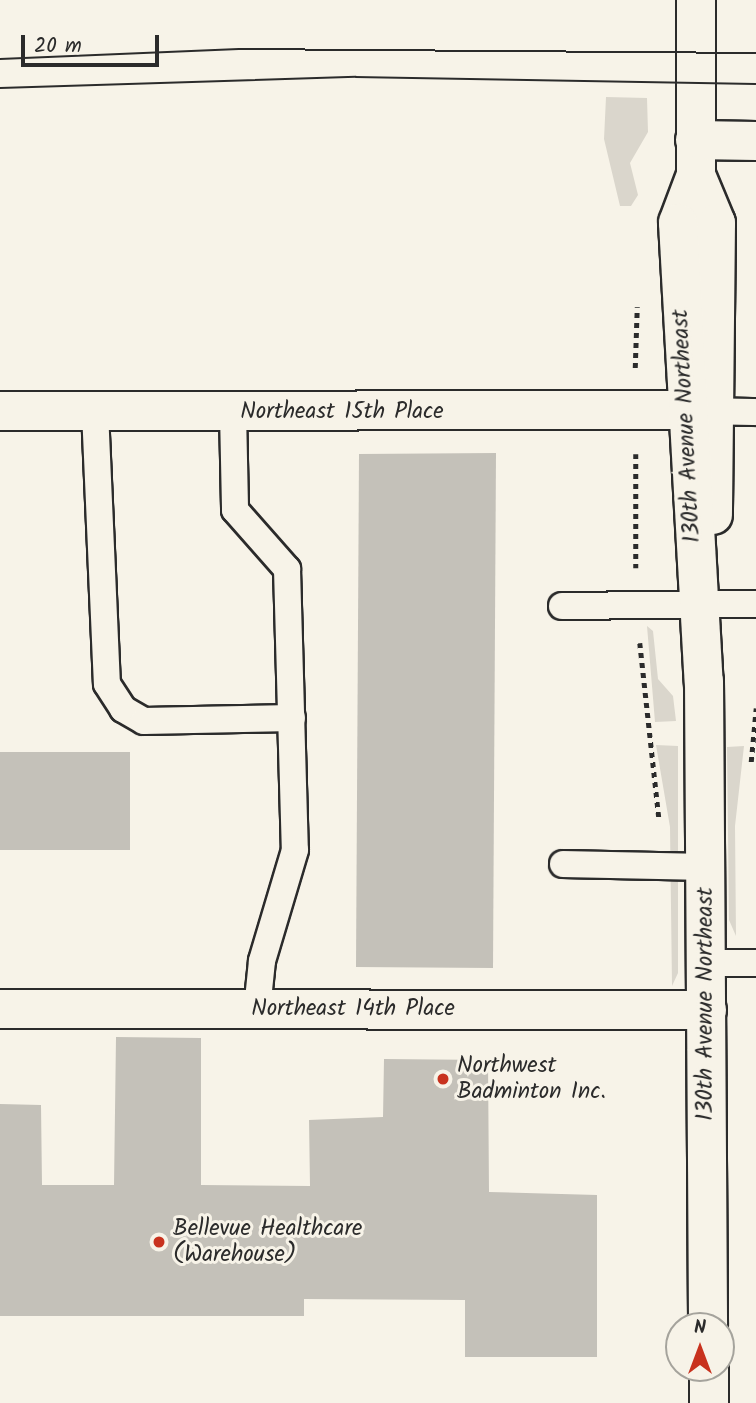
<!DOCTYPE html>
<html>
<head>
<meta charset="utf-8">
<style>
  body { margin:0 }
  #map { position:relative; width:756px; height:1403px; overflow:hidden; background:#f7f3e8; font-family:Kalam,sans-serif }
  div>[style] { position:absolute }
  .green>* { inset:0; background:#dad6cc }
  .building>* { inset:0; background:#c4c1b9 }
  .path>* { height:4.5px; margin-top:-2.25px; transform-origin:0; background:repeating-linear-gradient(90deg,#2b2b2b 0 5px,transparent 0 10px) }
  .roads { filter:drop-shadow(2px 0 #2b2b2b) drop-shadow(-2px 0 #2b2b2b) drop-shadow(0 2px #2b2b2b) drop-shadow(0 -2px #2b2b2b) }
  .service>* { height:26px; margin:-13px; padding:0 13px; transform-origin:13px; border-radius:13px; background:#f7f3e8 }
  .minor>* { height:38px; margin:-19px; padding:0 19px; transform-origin:19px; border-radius:19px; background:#f7f3e8 }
  .tertiary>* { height:38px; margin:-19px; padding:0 19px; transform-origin:19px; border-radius:19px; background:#f7f3e8 }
  .tram>* { height:2px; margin:-1px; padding:0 1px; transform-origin:1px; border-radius:1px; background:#2b2b2b }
  .dots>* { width:19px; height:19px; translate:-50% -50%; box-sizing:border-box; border:4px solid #f7f3e8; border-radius:50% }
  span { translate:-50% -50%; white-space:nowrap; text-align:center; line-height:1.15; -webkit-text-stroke:6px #f7f3e8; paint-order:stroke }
  .street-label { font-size:23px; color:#2b2b2b }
  .poi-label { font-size:23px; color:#2b2b2b }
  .left { translate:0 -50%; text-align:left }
  .north { position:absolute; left:665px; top:1312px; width:70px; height:70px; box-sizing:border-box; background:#f7f3e8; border:2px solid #a5a39c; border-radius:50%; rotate:0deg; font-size:19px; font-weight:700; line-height:28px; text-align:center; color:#2b2b2b }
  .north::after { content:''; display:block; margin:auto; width:24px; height:32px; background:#c8321e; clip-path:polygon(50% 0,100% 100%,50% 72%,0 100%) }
  .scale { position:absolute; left:21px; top:35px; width:138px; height:32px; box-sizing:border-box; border:4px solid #2b2b2b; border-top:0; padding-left:9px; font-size:21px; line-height:24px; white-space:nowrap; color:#2b2b2b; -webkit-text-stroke:5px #f7f3e8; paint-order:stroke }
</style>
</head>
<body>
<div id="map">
  <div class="green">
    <i style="clip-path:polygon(606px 97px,647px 98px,648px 132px,630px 163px,638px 195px,631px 206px,620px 206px,604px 139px)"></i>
    <i style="clip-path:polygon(647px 626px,653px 631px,658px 679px,673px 696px,676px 721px,655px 722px)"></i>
    <i style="clip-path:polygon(656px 745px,678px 746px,678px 973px,672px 986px,670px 827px)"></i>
    <i style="clip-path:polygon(744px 746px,735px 826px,736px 936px,729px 920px,727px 747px)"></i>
  </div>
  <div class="building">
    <i style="clip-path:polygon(496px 453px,493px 968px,356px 967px,359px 454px)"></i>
    <i style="clip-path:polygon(0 752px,130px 752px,130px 850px,0 850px)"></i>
    <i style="clip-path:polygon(116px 1037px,201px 1038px,201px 1185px,310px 1186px,309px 1120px,383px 1117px,384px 1059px,488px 1060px,489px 1192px,597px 1195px,597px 1357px,465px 1357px,465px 1300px,304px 1299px,304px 1316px,0 1316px,0 1104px,41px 1105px,42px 1185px,114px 1185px)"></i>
  </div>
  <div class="path">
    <i style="left:635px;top:368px;width:61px;rotate:-88.1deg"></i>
    <i style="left:636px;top:454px;width:114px;rotate:90deg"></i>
    <i style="left:640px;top:643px;width:176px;rotate:83.8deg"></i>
    <i style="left:751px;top:762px;width:54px;rotate:-84.7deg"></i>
  </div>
  <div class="roads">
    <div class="service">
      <i style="left:95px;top:411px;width:273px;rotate:87.5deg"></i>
      <i style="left:107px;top:684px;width:30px;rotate:57deg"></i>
      <i style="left:123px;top:709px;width:24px;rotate:30deg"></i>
      <i style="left:144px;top:721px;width:148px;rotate:-1.2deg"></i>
      <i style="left:700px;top:411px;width:56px;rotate:1deg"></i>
      <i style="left:233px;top:412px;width:98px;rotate:88.8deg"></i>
      <i style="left:235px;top:510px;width:79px;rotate:48.6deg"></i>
      <i style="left:287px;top:569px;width:281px;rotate:88.4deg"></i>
      <i style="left:295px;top:850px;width:116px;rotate:106.6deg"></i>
      <i style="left:262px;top:961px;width:48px;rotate:95.9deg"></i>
      <i style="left:562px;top:606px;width:194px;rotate:-0.6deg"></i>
      <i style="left:563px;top:864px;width:143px;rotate:1.2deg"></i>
      <i style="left:706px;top:963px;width:50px"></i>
    </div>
    <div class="minor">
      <i style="left:0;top:411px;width:684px;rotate:-0.08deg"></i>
      <i style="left:0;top:1009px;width:707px;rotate:0.08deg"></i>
    </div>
    <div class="tertiary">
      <i style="left:696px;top:0;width:175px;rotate:90deg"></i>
      <i style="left:696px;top:175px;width:52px;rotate:67.4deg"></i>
      <i style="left:716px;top:223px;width:292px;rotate:90.6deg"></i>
      <i style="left:695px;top:140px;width:61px;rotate:0.9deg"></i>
      <i style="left:696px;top:175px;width:51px;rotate:110.6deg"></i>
      <i style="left:678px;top:223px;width:459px;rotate:86.8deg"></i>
      <i style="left:704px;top:681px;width:645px;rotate:89.64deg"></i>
      <i style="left:709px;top:1368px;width:35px;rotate:90deg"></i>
    </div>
  </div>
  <div class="tram">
    <i style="left:0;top:59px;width:239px;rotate:-2.4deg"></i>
    <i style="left:239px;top:49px;width:517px;rotate:0.44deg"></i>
    <i style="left:0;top:88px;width:356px;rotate:-1.8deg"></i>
    <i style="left:356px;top:77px;width:400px;rotate:1deg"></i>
  </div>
  <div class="dots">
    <i style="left:443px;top:1079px;background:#c8321e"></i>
    <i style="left:159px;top:1242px;background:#c8321e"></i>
  </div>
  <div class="street-label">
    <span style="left:342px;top:412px">Northeast 15th Place</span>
    <span style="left:687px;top:426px;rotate:-93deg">130th Avenue Northeast</span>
    <span style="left:706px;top:1004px;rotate:-90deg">130th Avenue Northeast</span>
    <span style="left:353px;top:1009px">Northeast 14th Place</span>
  </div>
  <div class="poi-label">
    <span class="left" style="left:457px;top:1079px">Northwest<br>Badminton Inc.</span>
    <span class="left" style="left:173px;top:1242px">Bellevue Healthcare<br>(Warehouse)</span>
  </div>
  <div class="north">N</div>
  <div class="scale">20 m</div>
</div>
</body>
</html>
